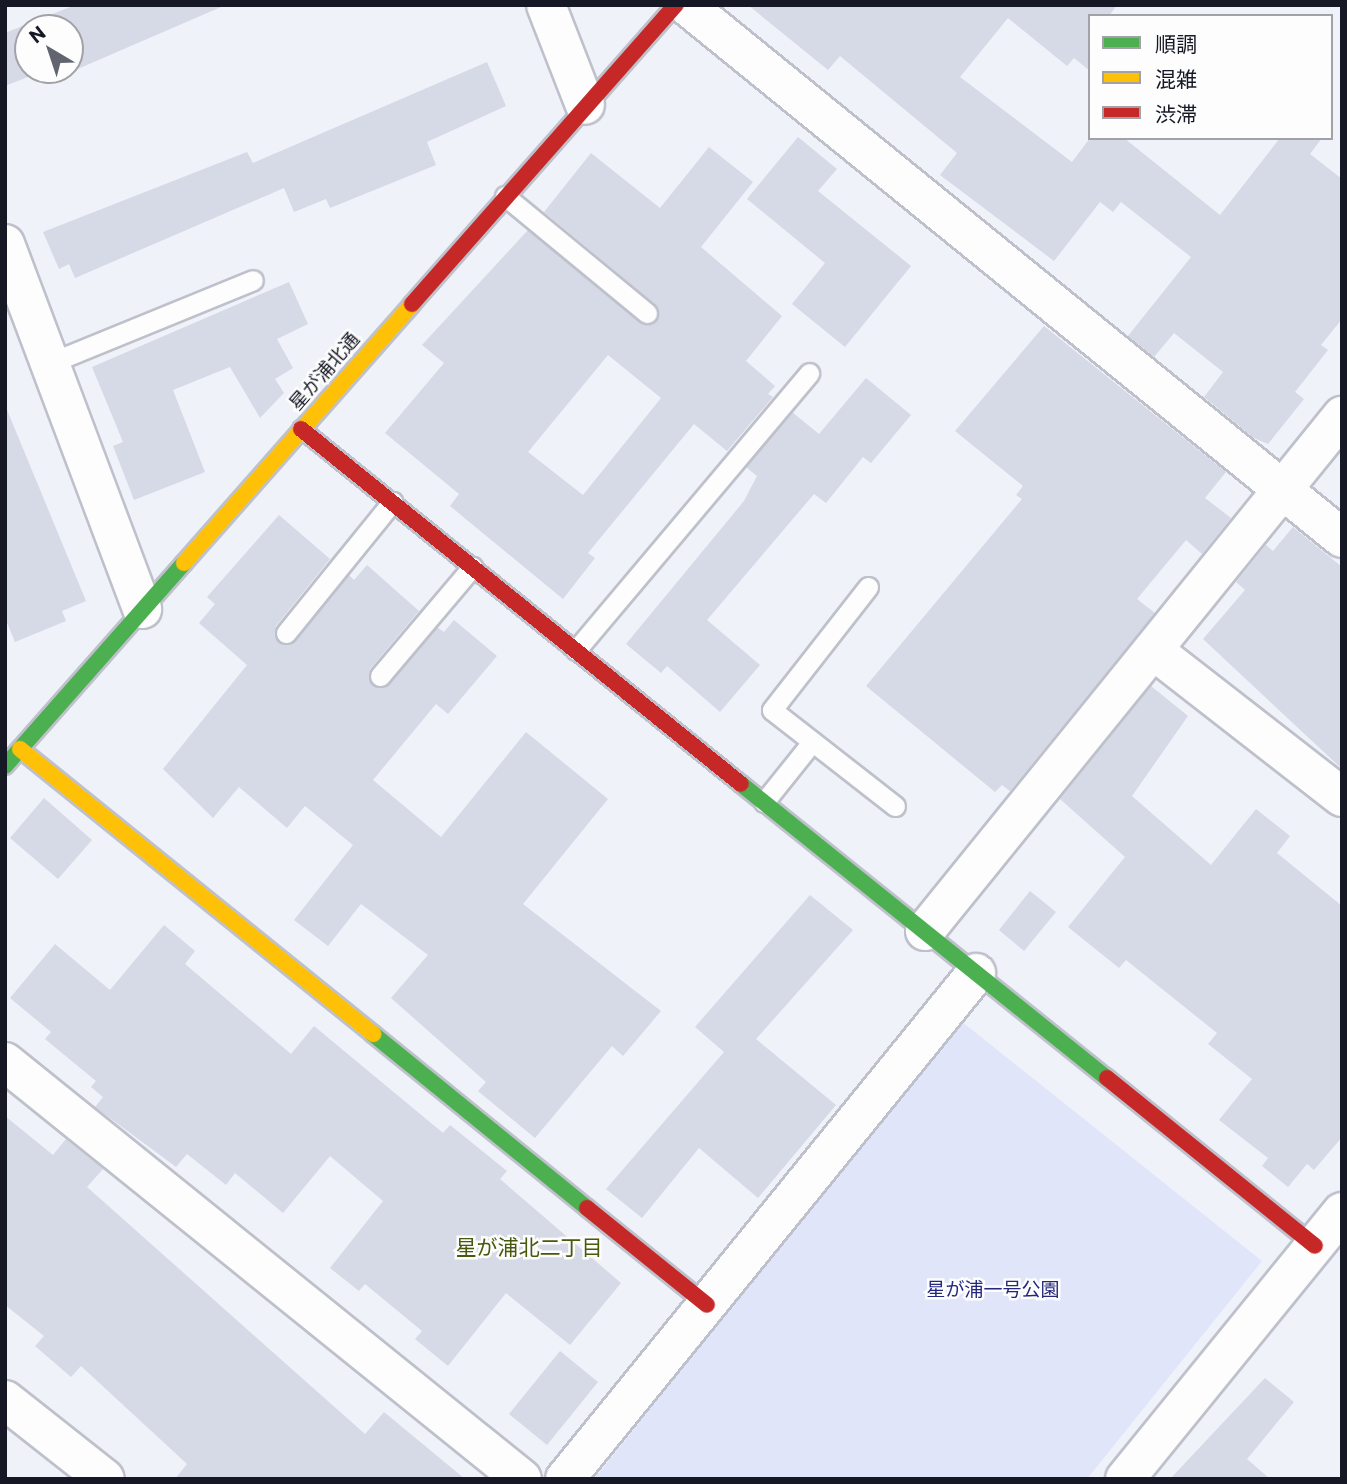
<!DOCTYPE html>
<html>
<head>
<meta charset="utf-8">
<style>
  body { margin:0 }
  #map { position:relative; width:1347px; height:1484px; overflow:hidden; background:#f0f2fa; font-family:Commissioner,"Noto Sans JP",sans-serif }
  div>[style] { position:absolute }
  .green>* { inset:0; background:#e0e5f9 }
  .building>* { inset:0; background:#d6d9e6 }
  .roads { filter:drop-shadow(2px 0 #bec1cb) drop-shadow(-2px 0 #bec1cb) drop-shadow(0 2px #bec1cb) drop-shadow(0 -2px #bec1cb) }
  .lane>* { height:19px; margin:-9.5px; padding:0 9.5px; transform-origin:9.5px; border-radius:9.5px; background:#fdfdfe }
  .street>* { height:38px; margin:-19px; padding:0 19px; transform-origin:19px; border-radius:19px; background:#fdfdfe }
  .fast>* { height:16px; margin:-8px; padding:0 8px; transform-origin:8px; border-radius:8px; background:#4caf50 }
  .slow>* { height:16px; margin:-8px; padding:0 8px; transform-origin:8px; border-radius:8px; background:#ffc107 }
  .jam>* { height:16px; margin:-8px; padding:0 8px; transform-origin:8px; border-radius:8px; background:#c62828 }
  span { translate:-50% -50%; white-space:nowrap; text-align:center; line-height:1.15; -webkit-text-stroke:5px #fdfdfd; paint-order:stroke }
  .street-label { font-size:19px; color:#161925 }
  .park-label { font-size:19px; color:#23277e }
  .neighbourhood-label { font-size:21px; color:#46590c }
  .frame { position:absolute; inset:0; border:7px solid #161925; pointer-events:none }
  .legend { position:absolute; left:1088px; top:14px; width:245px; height:126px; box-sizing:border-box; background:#fdfdfd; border:2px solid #a1a2a7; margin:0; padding:9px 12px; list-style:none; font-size:21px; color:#161925 }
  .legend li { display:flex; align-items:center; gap:14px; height:35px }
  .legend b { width:35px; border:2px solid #a1a2a7 }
  .north { position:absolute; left:14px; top:14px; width:70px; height:70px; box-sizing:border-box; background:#fdfdfd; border:2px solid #a1a2a7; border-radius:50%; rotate:321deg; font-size:19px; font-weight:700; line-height:28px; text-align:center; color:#161925 }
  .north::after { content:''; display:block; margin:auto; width:24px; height:32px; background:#626570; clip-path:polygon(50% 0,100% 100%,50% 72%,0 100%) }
</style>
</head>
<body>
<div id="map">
  <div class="green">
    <i style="clip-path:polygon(961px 1021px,1262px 1261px,1087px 1479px,594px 1479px)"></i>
  </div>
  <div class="building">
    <i style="clip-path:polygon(evenodd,75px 5px,221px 5px,221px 7px,43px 84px,38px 73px,5px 86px,5px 33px,75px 5px,28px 28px,70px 28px,70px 70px,28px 70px,28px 28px)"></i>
    <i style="clip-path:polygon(748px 5px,1117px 5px,1109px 16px,1090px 16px,1090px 71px,1074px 58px,1067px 66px,1008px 18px,960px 77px,1072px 162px,1090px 138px,1124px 138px,1220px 215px,1280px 138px,1322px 138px,1310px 154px,1342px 179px,1342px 319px,1321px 345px,1328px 350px,1295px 392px,1304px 399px,1268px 444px,1254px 438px,1204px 397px,1223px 372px,1174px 333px,1154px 357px,1128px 336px,1191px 257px,1121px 202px,1113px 212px,1100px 202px,1054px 261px,940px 175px,957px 153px,840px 56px,828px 70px)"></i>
    <i style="clip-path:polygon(487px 62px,506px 106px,427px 142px,436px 165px,330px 208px,326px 199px,294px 212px,284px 188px,75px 278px,69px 264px,59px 269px,43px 232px,247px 152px,253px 163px)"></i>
    <i style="clip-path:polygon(798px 137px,837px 169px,818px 191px,911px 266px,845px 347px,792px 304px,825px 263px,747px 199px)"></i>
    <i style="clip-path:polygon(evenodd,709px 147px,753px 182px,701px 247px,782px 316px,746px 361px,775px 386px,768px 394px,773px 397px,727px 451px,694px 424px,588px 553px,595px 558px,563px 599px,450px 506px,459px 494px,385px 433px,444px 363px,422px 345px,528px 230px,639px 322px,656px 321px,655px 304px,544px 212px,591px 153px,660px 208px,709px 147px,608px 355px,661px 398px,583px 495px,528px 452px,608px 355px)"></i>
    <i style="clip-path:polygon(289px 282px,308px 324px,277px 339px,293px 368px,275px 379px,284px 393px,260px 418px,230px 367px,173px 390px,205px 472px,134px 500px,113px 446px,123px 442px,92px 367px)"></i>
    <i style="clip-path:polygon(1044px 326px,1226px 472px,1205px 498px,1231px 518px,1202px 554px,1186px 540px,1137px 599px,1155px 613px,1010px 791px,1002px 785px,995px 792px,866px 686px,1022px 499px,1016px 495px,1023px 486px,955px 431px)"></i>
    <i style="clip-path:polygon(866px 378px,911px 415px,871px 463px,863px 457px,826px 503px,814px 494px,707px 620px,760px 665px,720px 712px,667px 666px,661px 673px,626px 644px,744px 501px,757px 476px,746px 467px,792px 412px,819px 434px)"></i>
    <i style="clip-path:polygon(5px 405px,86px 601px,62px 611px,66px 621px,15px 642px,5px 618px)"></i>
    <i style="clip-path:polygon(279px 515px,330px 559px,276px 626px,279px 643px,295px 641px,349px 575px,354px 580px,367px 565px,419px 611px,370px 669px,373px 686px,389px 684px,437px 627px,444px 632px,454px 620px,497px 656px,448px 714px,436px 704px,373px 780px,441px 837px,526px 732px,608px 799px,523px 904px,661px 1011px,623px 1056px,612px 1046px,535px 1138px,478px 1091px,486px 1082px,391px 998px,428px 955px,361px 904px,328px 946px,294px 920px,353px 845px,305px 806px,287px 828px,239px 787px,213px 818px,163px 769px,247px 665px,199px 623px,215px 604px,207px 597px)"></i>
    <i style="clip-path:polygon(1293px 527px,1342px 567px,1342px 769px,1203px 639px,1245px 590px,1236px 582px,1266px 545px,1273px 551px)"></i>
    <i style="clip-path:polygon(1151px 686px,1188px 716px,1132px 796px,1211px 865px,1256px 809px,1290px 836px,1277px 853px,1342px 906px,1342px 1137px,1314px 1170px,1307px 1164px,1288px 1187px,1262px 1166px,1268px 1158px,1219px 1120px,1252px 1079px,1208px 1044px,1217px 1033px,1126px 960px,1119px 968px,1068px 927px,1125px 857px,1060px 799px)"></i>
    <i style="clip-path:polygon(44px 798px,92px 840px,58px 879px,10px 838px)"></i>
    <i style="clip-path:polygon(1030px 891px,1056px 912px,1024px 951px,999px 930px)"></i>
    <i style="clip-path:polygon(810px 895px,853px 930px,756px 1039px,836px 1105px,758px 1198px,699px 1148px,642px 1218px,606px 1189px,724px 1052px,695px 1027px)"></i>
    <i style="clip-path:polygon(164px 925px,195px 951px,185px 964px,291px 1054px,314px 1026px,443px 1133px,450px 1125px,507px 1171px,500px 1179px,621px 1283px,570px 1345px,506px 1293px,448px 1366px,415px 1339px,422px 1331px,365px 1284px,359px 1291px,330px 1268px,383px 1201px,330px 1156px,283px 1213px,235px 1173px,226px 1185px,187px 1154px,176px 1167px,95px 1107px,103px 1097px,91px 1087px,96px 1081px,45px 1039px,51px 1032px,10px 998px,55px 944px,110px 990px)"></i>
    <i style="clip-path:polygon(5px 1116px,53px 1155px,66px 1139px,103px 1169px,87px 1187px,365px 1434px,384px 1412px,465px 1479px,175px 1479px,187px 1464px,81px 1366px,71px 1377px,35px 1346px,44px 1336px,5px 1305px)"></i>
    <i style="clip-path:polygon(560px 1351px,598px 1382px,547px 1445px,509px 1414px)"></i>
    <i style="clip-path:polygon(1265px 1378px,1294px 1402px,1247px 1459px,1270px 1479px,1170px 1479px)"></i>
  </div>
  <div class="roads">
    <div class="lane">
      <i style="left:505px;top:196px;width:184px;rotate:39.5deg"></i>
      <i style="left:50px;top:363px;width:219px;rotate:-22.2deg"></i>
      <i style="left:868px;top:587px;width:156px;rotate:128deg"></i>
      <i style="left:772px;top:710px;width:156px;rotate:38deg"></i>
      <i style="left:286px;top:633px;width:169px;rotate:-51deg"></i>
      <i style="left:576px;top:650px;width:362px;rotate:-49.9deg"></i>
      <i style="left:380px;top:676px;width:143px;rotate:-49.8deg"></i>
      <i style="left:764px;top:802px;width:77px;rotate:-51.3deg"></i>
    </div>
    <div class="street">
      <i style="left:546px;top:5px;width:107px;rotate:68.7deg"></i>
      <i style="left:686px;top:5px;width:845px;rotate:39.09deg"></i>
      <i style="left:5px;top:244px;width:390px;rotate:69.4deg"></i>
      <i style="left:1153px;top:650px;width:239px;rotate:37.9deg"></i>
      <i style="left:925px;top:931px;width:663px;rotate:-51deg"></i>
      <i style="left:5px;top:1062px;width:664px;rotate:38.89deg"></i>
      <i style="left:5px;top:1400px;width:127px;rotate:38.3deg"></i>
      <i style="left:565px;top:1479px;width:652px;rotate:-50.91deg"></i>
      <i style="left:1125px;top:1479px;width:344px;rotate:-50.9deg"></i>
    </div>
    <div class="fast">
      <i style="left:5px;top:766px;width:271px;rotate:-48.6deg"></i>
      <i style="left:741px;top:784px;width:469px;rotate:38.8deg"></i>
      <i style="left:373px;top:1034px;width:276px;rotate:39.1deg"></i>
    </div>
    <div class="slow">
      <i style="left:184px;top:563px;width:345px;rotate:-48.6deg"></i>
      <i style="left:20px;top:749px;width:454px;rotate:38.9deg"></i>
    </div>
    <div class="jam">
      <i style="left:412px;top:304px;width:399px;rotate:-48.6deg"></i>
      <i style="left:301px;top:429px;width:565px;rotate:38.9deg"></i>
      <i style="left:1107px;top:1078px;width:267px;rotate:38.9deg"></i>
      <i style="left:587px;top:1208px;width:154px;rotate:38.9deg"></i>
    </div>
  </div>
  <div class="street-label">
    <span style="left:324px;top:371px;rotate:-49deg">星が浦北通</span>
  </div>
  <div class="park-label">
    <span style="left:993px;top:1289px">星が浦一号公園</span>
  </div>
  <div class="neighbourhood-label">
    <span style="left:529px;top:1247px">星が浦北二丁目</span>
  </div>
  <div class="frame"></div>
  <ul class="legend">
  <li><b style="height:9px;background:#4caf50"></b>順調</li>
  <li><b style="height:9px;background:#ffc107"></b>混雑</li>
  <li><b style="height:9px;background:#c62828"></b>渋滞</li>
  </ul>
  <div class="north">N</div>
</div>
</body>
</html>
